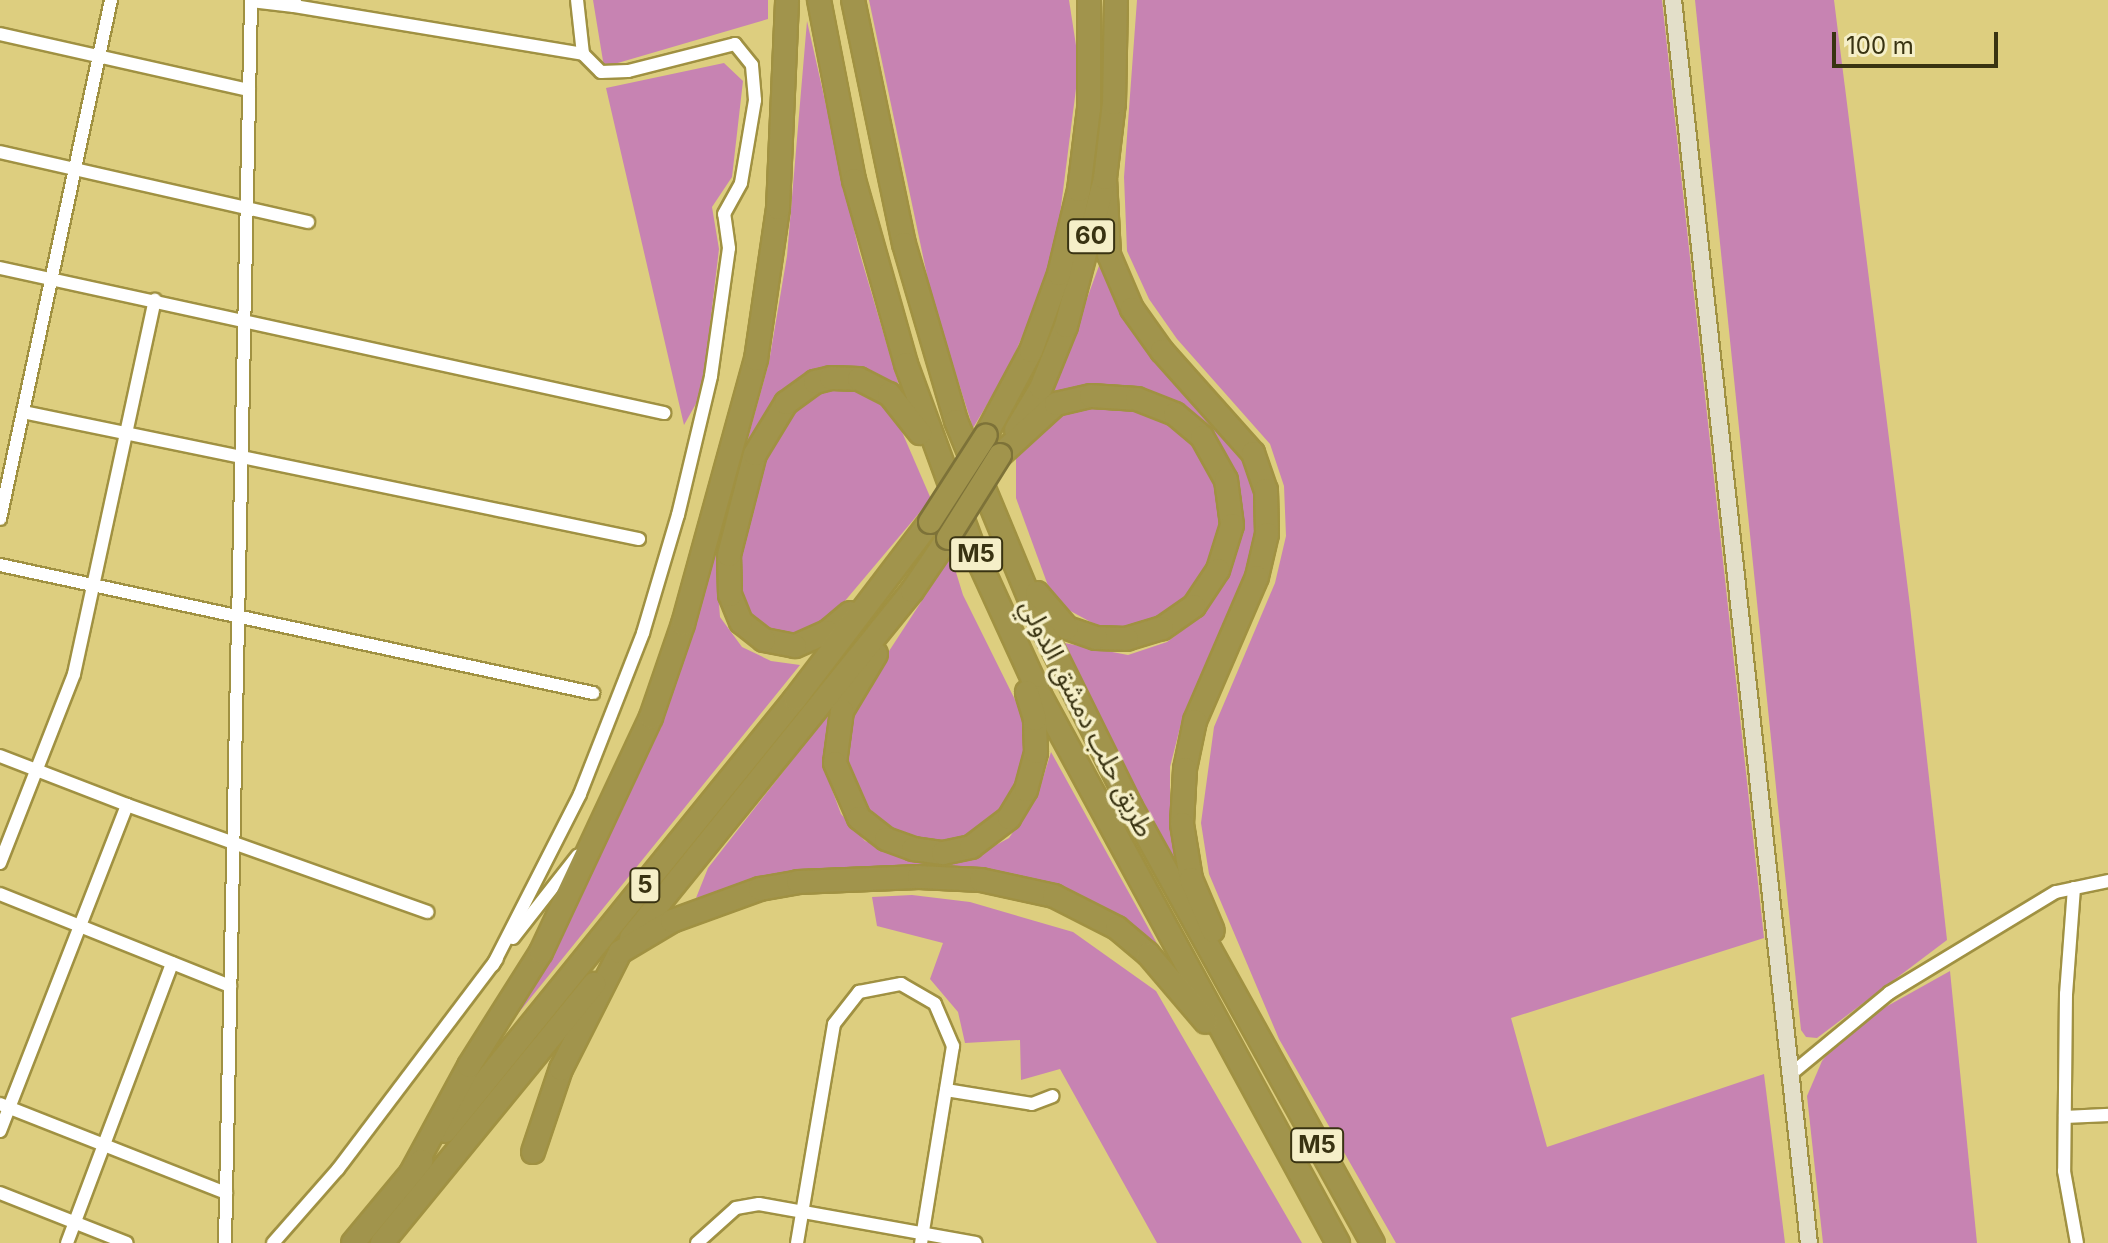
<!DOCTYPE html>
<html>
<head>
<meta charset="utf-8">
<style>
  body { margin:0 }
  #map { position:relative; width:2108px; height:1243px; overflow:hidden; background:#ddce7f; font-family:Inter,"Noto Sans Arabic",sans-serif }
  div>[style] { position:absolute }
  .green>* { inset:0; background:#c783b2 }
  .roads { filter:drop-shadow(2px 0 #a09142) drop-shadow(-2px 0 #a09142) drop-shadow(0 2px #a09142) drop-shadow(0 -2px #a09142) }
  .street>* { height:12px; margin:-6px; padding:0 6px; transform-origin:6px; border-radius:6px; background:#fff }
  .secondary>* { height:16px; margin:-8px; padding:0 8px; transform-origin:8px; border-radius:8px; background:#e3dfc9 }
  .highway>* { height:22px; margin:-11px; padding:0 11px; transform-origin:11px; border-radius:11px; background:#a1944c }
  .bridges { filter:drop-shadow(2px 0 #7d7238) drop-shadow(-2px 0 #7d7238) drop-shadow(0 2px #7d7238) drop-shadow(0 -2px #7d7238) }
  .highway-bridge>* { height:22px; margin:-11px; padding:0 11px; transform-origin:11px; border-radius:11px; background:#a1944c }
  span { translate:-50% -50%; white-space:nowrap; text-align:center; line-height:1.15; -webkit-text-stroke:7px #f5efc8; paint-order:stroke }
  .shield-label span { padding:2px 6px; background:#f5efc8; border:2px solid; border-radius:6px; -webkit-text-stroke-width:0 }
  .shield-label { font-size:24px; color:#393312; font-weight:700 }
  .street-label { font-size:26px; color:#393312 }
  .scale { position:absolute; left:1832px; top:32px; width:166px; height:36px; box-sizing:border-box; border:4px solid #393312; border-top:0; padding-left:10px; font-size:24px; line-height:28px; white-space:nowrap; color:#393312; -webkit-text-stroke:6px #f5efc8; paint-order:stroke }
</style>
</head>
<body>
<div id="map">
  <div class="green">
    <i style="clip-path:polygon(593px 0,768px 0,768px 19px,604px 67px)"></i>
    <i style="clip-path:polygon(869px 0,1069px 0,1079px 65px,1057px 238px,1035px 308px,1007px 371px,973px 428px,932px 299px)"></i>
    <i style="clip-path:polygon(1137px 0,1662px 0,1764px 938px,1511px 1018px,1547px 1147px,1764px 1074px,1785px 1243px,1396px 1243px,1279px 1039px,1209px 874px,1201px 823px,1214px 727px,1275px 583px,1286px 536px,1284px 486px,1270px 444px,1177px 339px,1149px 299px,1127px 251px,1124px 177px)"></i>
    <i style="clip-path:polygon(1695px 0,1834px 0,1910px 606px,1947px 940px,1817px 1038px,1806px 1037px,1801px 1030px)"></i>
    <i style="clip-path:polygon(807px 21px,859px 251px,901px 392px,809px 377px,770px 405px,749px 448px,731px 504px,717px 578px,720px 617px,742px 647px,771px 661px,800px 665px,499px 1037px,549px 959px,601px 850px,695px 629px,769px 362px,787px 256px)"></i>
    <i style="clip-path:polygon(724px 63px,743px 81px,732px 177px,712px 207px,719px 249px,702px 393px,684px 425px,606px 88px)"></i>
    <i style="clip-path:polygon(1100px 263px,1122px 313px,1246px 456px,1257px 489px,1259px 534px,1247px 575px,1183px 716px,1170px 767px,1170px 825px,1178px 868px,1059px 642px,1128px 655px,1167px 642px,1201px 616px,1227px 573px,1241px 526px,1238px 476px,1211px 428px,1140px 389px,1094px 385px,1052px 394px)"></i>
    <i style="clip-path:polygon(825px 388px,862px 388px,881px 401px,896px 418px,931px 499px,828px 621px,803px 638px,777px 636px,755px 623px,741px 604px,737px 576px,742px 530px,758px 474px,789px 413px)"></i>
    <i style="clip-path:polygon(1089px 407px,1133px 409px,1169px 424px,1194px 446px,1215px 482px,1221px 523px,1210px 565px,1186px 600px,1160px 617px,1127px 627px,1098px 626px,1054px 602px,1016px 498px,1016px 456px,1061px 415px)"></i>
    <i style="clip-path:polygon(951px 556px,963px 595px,1027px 724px,1029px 742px,1021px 780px,993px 822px,959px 844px,934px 848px,895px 834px,863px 807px,846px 767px,848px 714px)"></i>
    <i style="clip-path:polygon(829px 713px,823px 765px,841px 814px,865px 841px,930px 862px,974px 857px,1009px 838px,1037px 797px,1051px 752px,1170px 967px,1093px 902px,1048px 884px,887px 868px,835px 868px,782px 876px,696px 898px,708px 868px)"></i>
    <i style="clip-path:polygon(912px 895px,970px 902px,1073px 932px,1156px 991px,1302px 1243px,1157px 1243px,1060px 1069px,1021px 1080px,1020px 1040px,965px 1043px,958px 1012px,930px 979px,943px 943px,877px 926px,872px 897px)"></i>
    <i style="clip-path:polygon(1950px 971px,1977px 1243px,1823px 1243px,1807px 1096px,1822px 1061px,1848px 1028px)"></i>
  </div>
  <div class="roads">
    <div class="street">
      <i style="left:294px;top:6px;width:293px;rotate:9.4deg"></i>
      <i style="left:0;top:34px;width:255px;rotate:12.7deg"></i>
      <i style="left:0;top:152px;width:316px;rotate:12.8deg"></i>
      <i style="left:0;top:268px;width:680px;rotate:12.32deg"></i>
      <i style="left:23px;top:412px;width:629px;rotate:11.65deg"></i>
      <i style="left:0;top:519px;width:531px;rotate:-77.93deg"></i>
      <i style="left:0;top:565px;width:607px;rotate:12.18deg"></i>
      <i style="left:0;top:756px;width:136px;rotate:21.1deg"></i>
      <i style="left:0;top:863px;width:203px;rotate:-68.6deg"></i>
      <i style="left:74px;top:674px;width:383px;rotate:-77.8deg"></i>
      <i style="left:2074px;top:888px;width:106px;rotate:94.3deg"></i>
      <i style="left:2066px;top:994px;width:177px;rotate:90.6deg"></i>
      <i style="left:2064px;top:1171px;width:73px;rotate:79.8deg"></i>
      <i style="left:0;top:894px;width:248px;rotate:21.8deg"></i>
      <i style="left:513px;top:938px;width:105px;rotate:-51.9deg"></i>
      <i style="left:493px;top:965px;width:192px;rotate:-63deg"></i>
      <i style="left:580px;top:794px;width:173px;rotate:-68.6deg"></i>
      <i style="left:643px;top:633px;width:123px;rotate:-73.5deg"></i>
      <i style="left:678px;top:515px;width:143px;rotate:-76.6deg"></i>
      <i style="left:711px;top:376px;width:129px;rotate:-82deg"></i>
      <i style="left:729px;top:248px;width:34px;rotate:-98deg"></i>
      <i style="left:724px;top:214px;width:35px;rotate:-61deg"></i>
      <i style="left:741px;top:183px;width:84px;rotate:-80.4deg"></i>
      <i style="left:755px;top:100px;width:35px;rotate:-95deg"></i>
      <i style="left:752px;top:65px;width:27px;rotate:-129deg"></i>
      <i style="left:735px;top:44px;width:110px;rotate:165.8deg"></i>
      <i style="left:628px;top:71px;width:27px;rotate:178deg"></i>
      <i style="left:601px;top:72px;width:25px;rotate:-135deg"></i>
      <i style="left:583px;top:54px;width:54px;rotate:-96.3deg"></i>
      <i style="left:1792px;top:1073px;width:126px;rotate:-39.5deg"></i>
      <i style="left:1889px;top:993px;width:195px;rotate:-31.2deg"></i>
      <i style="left:2056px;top:892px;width:53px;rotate:-11.9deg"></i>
      <i style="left:946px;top:1090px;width:87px;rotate:9.2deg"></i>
      <i style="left:1032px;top:1104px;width:22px;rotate:-21deg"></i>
      <i style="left:0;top:1104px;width:243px;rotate:21.5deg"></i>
      <i style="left:2065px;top:1117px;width:43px;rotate:-2.7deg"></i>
      <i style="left:0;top:1131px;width:350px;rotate:-68.7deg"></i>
      <i style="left:127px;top:805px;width:319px;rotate:19.6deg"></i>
      <i style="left:0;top:1193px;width:136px;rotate:21.5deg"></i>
      <i style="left:67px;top:1243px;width:299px;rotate:-69.4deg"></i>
      <i style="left:225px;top:1243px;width:1242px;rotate:-88.8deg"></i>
      <i style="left:251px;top:1px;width:43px;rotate:6.6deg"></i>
      <i style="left:294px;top:6px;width:6px;rotate:-81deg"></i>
      <i style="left:273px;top:1243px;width:98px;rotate:-48.7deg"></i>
      <i style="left:338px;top:1169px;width:263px;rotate:-52.9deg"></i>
      <i style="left:697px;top:1243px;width:52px;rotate:-41.9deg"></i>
      <i style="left:736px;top:1208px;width:23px;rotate:-10deg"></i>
      <i style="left:759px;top:1204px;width:220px;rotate:10.2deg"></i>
      <i style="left:797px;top:1243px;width:222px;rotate:-80.4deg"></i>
      <i style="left:834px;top:1024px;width:41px;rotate:-52deg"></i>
      <i style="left:859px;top:992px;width:43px;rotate:-10.8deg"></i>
      <i style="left:901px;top:984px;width:39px;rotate:30deg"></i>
      <i style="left:935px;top:1004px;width:46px;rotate:66.8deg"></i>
      <i style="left:953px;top:1046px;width:200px;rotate:99.2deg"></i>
    </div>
    <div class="secondary">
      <i style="left:1673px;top:0;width:1250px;rotate:83.76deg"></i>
    </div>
    <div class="highway">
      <i style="left:819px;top:0;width:183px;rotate:79deg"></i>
      <i style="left:854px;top:180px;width:191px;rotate:74.2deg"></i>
      <i style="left:906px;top:364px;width:203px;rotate:69.9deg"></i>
      <i style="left:976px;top:555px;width:156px;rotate:65.4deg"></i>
      <i style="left:1041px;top:697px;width:622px;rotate:61.46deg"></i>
      <i style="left:853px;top:0;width:249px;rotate:78.2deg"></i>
      <i style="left:904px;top:244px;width:184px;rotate:73.6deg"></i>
      <i style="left:956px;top:421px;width:217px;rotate:67.5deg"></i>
      <i style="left:1039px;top:621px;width:208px;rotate:63.7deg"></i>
      <i style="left:1131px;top:807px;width:499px;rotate:61deg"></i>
      <i style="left:1105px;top:178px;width:77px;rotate:87deg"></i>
      <i style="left:1109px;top:255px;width:59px;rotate:66.9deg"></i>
      <i style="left:1132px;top:309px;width:52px;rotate:54.5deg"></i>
      <i style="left:1162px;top:351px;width:137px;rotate:48.3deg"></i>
      <i style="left:1253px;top:453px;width:39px;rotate:71deg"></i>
      <i style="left:1266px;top:490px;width:44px;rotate:88.7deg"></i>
      <i style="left:1267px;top:534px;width:44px;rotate:103.1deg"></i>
      <i style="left:1257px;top:577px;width:157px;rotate:113.3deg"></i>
      <i style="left:1195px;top:721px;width:49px;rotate:101.8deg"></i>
      <i style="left:1185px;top:769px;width:55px;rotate:93.1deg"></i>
      <i style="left:1182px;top:824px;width:56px;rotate:80.7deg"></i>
      <i style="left:1191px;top:879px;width:56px;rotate:67.1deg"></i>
      <i style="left:1016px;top:430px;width:49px;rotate:-59.2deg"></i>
      <i style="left:1041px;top:388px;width:67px;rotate:-68deg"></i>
      <i style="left:1066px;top:326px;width:153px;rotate:-75.2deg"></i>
      <i style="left:1105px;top:178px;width:76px;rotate:-83.2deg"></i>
      <i style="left:1114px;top:103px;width:103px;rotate:-88.9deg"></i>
      <i style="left:986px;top:435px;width:95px;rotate:-61.8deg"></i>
      <i style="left:1031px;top:351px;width:82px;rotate:-70deg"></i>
      <i style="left:1059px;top:274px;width:86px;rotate:-76.6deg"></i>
      <i style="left:1079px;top:190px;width:83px;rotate:-83deg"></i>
      <i style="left:1089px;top:108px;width:108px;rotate:-90deg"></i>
      <i style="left:1000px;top:455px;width:76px;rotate:-42.3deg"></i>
      <i style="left:1056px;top:404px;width:36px;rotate:-13deg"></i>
      <i style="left:1091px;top:396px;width:46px;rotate:3.7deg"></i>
      <i style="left:1137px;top:399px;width:41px;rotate:21.5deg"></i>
      <i style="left:1175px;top:414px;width:35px;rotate:40deg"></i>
      <i style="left:1202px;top:437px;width:49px;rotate:60.8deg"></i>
      <i style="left:1226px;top:480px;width:45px;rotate:82.4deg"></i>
      <i style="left:1232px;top:525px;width:47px;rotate:107.3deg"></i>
      <i style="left:1218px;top:570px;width:43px;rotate:123.7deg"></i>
      <i style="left:1194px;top:606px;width:39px;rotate:145deg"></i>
      <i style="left:1162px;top:628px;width:37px;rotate:163deg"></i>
      <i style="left:1127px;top:639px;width:31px;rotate:-178deg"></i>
      <i style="left:1096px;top:638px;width:31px;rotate:-161deg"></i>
      <i style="left:1067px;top:628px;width:46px;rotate:-130.6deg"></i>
      <i style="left:850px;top:613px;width:30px;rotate:140deg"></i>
      <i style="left:827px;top:632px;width:35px;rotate:156deg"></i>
      <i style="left:795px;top:646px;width:32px;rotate:-169deg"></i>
      <i style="left:764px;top:640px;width:29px;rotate:-142deg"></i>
      <i style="left:741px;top:622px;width:29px;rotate:-112deg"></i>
      <i style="left:730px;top:595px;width:40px;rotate:-91.4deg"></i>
      <i style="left:729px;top:555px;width:104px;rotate:-75.6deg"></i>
      <i style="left:755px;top:454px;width:60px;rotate:-58.7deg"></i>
      <i style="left:786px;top:403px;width:36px;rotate:-36deg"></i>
      <i style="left:815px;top:382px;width:16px;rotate:-14deg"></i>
      <i style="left:831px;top:378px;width:28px;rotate:2deg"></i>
      <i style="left:859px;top:379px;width:34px;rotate:27deg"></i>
      <i style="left:889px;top:394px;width:50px;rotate:51.5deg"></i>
      <i style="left:876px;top:654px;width:66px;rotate:120.8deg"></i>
      <i style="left:842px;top:711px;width:52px;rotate:97.7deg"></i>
      <i style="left:835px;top:763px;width:60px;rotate:66.4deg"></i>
      <i style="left:859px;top:818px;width:34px;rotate:38deg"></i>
      <i style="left:886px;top:839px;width:29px;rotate:20deg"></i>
      <i style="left:913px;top:849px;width:30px;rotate:8deg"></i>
      <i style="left:943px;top:853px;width:29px;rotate:-12deg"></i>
      <i style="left:971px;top:847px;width:48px;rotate:-37.3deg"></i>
      <i style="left:1009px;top:818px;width:33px;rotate:-59deg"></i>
      <i style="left:1026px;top:790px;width:39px;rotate:-75deg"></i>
      <i style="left:1036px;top:752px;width:33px;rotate:-92deg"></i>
      <i style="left:1035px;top:719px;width:28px;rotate:-107deg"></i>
      <i style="left:631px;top:938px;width:447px;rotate:-51deg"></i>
      <i style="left:912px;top:591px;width:64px;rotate:-55.8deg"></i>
      <i style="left:445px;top:1131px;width:556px;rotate:-50.99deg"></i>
      <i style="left:795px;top:699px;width:223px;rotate:-52.7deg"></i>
      <i style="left:533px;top:1152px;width:88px;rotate:-71.4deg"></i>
      <i style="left:561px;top:1069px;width:131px;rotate:-63.2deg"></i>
      <i style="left:620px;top:952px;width:61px;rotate:-30.8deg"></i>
      <i style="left:672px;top:921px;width:94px;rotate:-20deg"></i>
      <i style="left:760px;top:889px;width:39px;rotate:-10deg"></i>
      <i style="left:798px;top:882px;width:121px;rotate:-2.4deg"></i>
      <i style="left:919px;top:877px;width:62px;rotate:2.8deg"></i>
      <i style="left:981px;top:880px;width:75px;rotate:12.4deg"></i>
      <i style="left:1054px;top:896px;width:71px;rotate:26.9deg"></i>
      <i style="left:1117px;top:928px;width:40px;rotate:40deg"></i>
      <i style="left:1148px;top:954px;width:89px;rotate:49.5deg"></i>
      <i style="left:411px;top:1173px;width:122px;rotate:-61.5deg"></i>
      <i style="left:469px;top:1066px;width:135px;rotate:-57.7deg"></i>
      <i style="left:541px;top:952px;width:259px;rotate:-64.9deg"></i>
      <i style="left:651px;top:717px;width:98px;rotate:-71deg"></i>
      <i style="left:683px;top:624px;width:275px;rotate:-74.6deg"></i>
      <i style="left:756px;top:359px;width:153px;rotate:-81.7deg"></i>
      <i style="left:778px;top:208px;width:208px;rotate:-87.5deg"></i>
      <i style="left:353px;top:1243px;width:107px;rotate:-50.3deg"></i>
      <i style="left:382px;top:1243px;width:335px;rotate:-50.7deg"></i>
    </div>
  </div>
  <div class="bridges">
    <div class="highway-bridge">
      <i style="left:930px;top:522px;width:103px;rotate:-57.2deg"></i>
      <i style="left:948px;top:538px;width:98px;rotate:-57.9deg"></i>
    </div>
  </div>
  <div class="shield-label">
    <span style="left:1091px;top:236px">60</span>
    <span style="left:976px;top:554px">M5</span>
    <span style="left:645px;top:885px">5</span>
    <span style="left:1317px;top:1145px">M5</span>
  </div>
  <div class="street-label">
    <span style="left:1087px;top:718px;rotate:63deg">طريق حلب دمشق الدولي</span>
  </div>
  <div class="scale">100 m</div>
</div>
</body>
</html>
